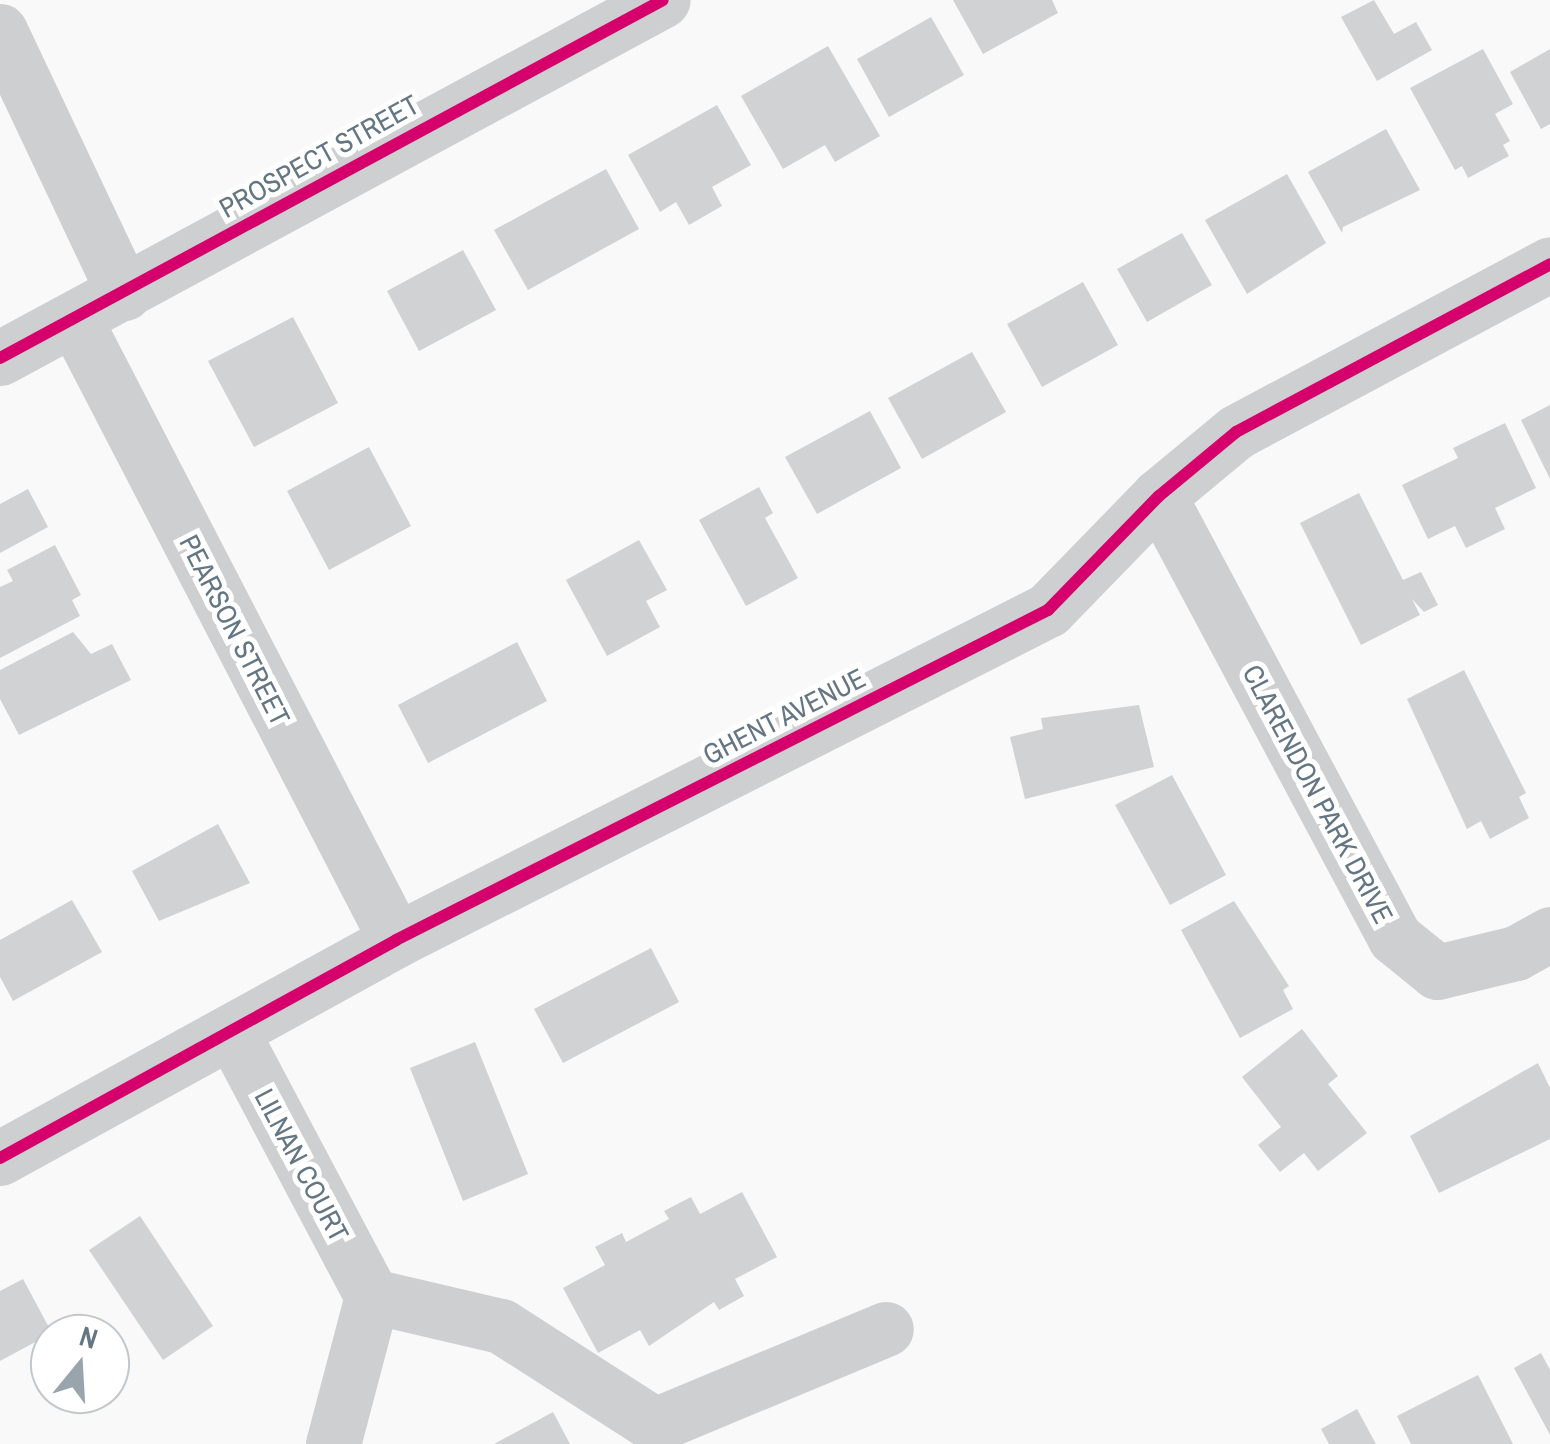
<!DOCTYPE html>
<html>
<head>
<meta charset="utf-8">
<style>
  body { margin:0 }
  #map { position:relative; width:1550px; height:1444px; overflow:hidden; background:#f9f9f9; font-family:"Archivo Narrow",sans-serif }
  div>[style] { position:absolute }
  .building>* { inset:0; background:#d0d2d3 }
  .minor>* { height:55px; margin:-27.5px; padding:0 27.5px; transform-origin:27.5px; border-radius:27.5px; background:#cecfd0 }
  .cycleway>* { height:12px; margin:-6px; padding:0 6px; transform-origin:6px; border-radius:6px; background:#d6006c }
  span { translate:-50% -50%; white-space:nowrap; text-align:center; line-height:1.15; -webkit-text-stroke:10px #fff; paint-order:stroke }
  .street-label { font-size:28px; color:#657683 }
  .north { position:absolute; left:30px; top:1314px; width:100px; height:100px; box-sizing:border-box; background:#fff; border:2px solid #c1c8cd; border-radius:50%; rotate:18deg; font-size:28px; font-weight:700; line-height:40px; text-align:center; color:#657683 }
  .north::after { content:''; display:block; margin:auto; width:35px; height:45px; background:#99a4ac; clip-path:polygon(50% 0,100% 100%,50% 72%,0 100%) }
</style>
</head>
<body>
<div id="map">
  <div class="building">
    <i style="clip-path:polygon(953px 0,1052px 0,1058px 13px,983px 54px)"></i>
    <i style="clip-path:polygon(1374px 0,1394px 34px,1416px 22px,1432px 50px,1377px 81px,1341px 17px)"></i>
    <i style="clip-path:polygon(931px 17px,964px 75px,889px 117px,857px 59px)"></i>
    <i style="clip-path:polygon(828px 46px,880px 136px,835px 162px,825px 145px,783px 169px,741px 96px)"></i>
    <i style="clip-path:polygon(1483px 49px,1513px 104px,1495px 114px,1510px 141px,1503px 145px,1509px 156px,1468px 178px,1462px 166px,1455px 170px,1410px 88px)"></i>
    <i style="clip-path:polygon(1550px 49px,1550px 124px,1541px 129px,1510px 72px)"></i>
    <i style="clip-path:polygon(717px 105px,751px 165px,712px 187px,722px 206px,689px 225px,676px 202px,660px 212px,628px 155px)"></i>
    <i style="clip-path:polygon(1386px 129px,1420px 190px,1343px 227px,1342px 233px,1308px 172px)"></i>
    <i style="clip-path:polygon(606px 169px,639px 229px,528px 290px,494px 230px)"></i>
    <i style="clip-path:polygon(1287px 174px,1326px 243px,1247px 294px,1205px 220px)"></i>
    <i style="clip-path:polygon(1182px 233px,1212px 285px,1147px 322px,1117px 269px)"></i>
    <i style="clip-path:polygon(463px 250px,496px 310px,419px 351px,387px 291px)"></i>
    <i style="clip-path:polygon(1083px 282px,1118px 345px,1042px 387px,1007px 324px)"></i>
    <i style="clip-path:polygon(293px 317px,338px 403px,254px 447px,208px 361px)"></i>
    <i style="clip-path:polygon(972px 352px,1006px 412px,922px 459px,888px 398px)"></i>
    <i style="clip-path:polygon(1550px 405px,1550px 479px,1521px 420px)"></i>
    <i style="clip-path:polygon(870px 411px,901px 468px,817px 514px,785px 457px)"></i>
    <i style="clip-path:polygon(1505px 423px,1536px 488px,1495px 508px,1505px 529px,1466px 548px,1455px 526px,1428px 539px,1402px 485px,1458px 458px,1453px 448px)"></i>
    <i style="clip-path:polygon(369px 447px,411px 526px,329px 570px,287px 491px)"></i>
    <i style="clip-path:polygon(759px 487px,773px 513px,765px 518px,798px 578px,746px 606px,699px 520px)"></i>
    <i style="clip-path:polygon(28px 489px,48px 527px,0 553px,0 504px)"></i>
    <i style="clip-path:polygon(1359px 493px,1403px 580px,1421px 572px,1438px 605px,1424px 612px,1412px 599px,1420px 615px,1361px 645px,1300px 523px)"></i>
    <i style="clip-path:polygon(639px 540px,667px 590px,646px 601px,660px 627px,607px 656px,566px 580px)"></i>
    <i style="clip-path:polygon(55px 545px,81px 595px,72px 600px,80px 616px,0 658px,0 587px,13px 581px,7px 570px)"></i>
    <i style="clip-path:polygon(73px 632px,91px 654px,112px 644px,131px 680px,19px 735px,0 699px,0 670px)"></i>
    <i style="clip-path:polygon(517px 642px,547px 701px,428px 763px,398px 705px)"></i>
    <i style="clip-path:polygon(1464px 670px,1526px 793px,1519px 797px,1529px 818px,1490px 839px,1481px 821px,1467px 829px,1407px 699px)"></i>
    <i style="clip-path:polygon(1139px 705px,1154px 767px,1025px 799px,1010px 737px,1043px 729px,1041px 718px)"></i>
    <i style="clip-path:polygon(1172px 775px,1226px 875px,1170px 905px,1115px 805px)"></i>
    <i style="clip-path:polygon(218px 824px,250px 883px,159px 921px,132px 871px)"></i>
    <i style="clip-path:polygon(72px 900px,102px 952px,13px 1001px,0 977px,0 940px)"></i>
    <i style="clip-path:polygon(1234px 901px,1289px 986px,1283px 990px,1293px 1009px,1240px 1038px,1181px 930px)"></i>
    <i style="clip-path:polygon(651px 948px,679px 1002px,563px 1063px,534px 1009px)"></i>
    <i style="clip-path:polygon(1302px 1029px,1338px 1076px,1328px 1084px,1367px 1133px,1318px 1171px,1304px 1153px,1280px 1172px,1258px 1145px,1281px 1127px,1242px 1077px)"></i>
    <i style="clip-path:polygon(475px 1042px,528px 1174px,463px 1201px,410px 1068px)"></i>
    <i style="clip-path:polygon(1538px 1063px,1550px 1088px,1550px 1139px,1439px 1193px,1410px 1136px)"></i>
    <i style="clip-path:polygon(742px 1192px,777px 1257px,735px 1279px,744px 1296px,719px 1310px,714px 1302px,649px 1346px,640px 1330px,598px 1353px,563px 1288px,605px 1265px,595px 1247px,622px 1233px,626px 1242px,669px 1219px,664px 1211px,691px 1197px,700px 1214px)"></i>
    <i style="clip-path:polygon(140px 1216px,213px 1326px,163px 1360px,89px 1250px)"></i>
    <i style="clip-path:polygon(23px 1279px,52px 1333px,0 1361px,0 1291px)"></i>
    <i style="clip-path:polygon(1541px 1353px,1550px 1370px,1550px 1435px,1514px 1368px)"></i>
    <i style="clip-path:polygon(1478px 1375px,1513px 1444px,1411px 1444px,1397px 1416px)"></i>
    <i style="clip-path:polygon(1357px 1409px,1376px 1444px,1329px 1444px,1321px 1429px)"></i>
    <i style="clip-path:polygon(553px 1412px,570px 1444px,494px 1444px)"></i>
  </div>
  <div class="minor">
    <i style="left:0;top:31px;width:290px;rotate:64.7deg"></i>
    <i style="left:75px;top:320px;width:698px;rotate:62.63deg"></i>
    <i style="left:0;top:358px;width:753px;rotate:-28.37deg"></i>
    <i style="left:1159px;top:496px;width:501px;rotate:61.9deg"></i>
    <i style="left:1395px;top:938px;width:54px;rotate:39deg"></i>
    <i style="left:1437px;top:972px;width:81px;rotate:-13.5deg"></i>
    <i style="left:1516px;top:953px;width:39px;rotate:-29deg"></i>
    <i style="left:233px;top:1034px;width:297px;rotate:62.1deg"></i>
    <i style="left:0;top:1158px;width:452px;rotate:-28.8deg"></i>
    <i style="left:396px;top:940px;width:731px;rotate:-26.85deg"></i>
    <i style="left:1048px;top:610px;width:159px;rotate:-45.8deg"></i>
    <i style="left:1159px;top:496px;width:100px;rotate:-39.7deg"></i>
    <i style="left:1236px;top:432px;width:356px;rotate:-28.1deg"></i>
    <i style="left:333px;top:1444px;width:153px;rotate:-75.2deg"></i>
    <i style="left:372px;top:1296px;width:132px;rotate:13.1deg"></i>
    <i style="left:501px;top:1326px;width:183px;rotate:32.7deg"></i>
    <i style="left:655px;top:1425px;width:250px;rotate:-22.6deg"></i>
  </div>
  <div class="cycleway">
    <i style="left:0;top:358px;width:753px;rotate:-28.37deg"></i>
    <i style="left:0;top:1158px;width:452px;rotate:-28.8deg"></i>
    <i style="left:396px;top:940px;width:731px;rotate:-26.85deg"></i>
    <i style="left:1048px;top:610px;width:159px;rotate:-45.8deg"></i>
    <i style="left:1159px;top:496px;width:100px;rotate:-39.7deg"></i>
    <i style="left:1236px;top:432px;width:356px;rotate:-28.1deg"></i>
  </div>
  <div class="street-label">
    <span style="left:319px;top:156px;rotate:-29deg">PROSPECT STREET</span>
    <span style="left:235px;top:630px;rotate:63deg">PEARSON STREET</span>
    <span style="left:784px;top:716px;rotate:-27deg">GHENT AVENUE</span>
    <span style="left:1318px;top:794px;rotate:62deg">CLARENDON PARK DRIVE</span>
    <span style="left:302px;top:1165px;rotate:62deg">LILNAN COURT</span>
  </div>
  <div class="north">N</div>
</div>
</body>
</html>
